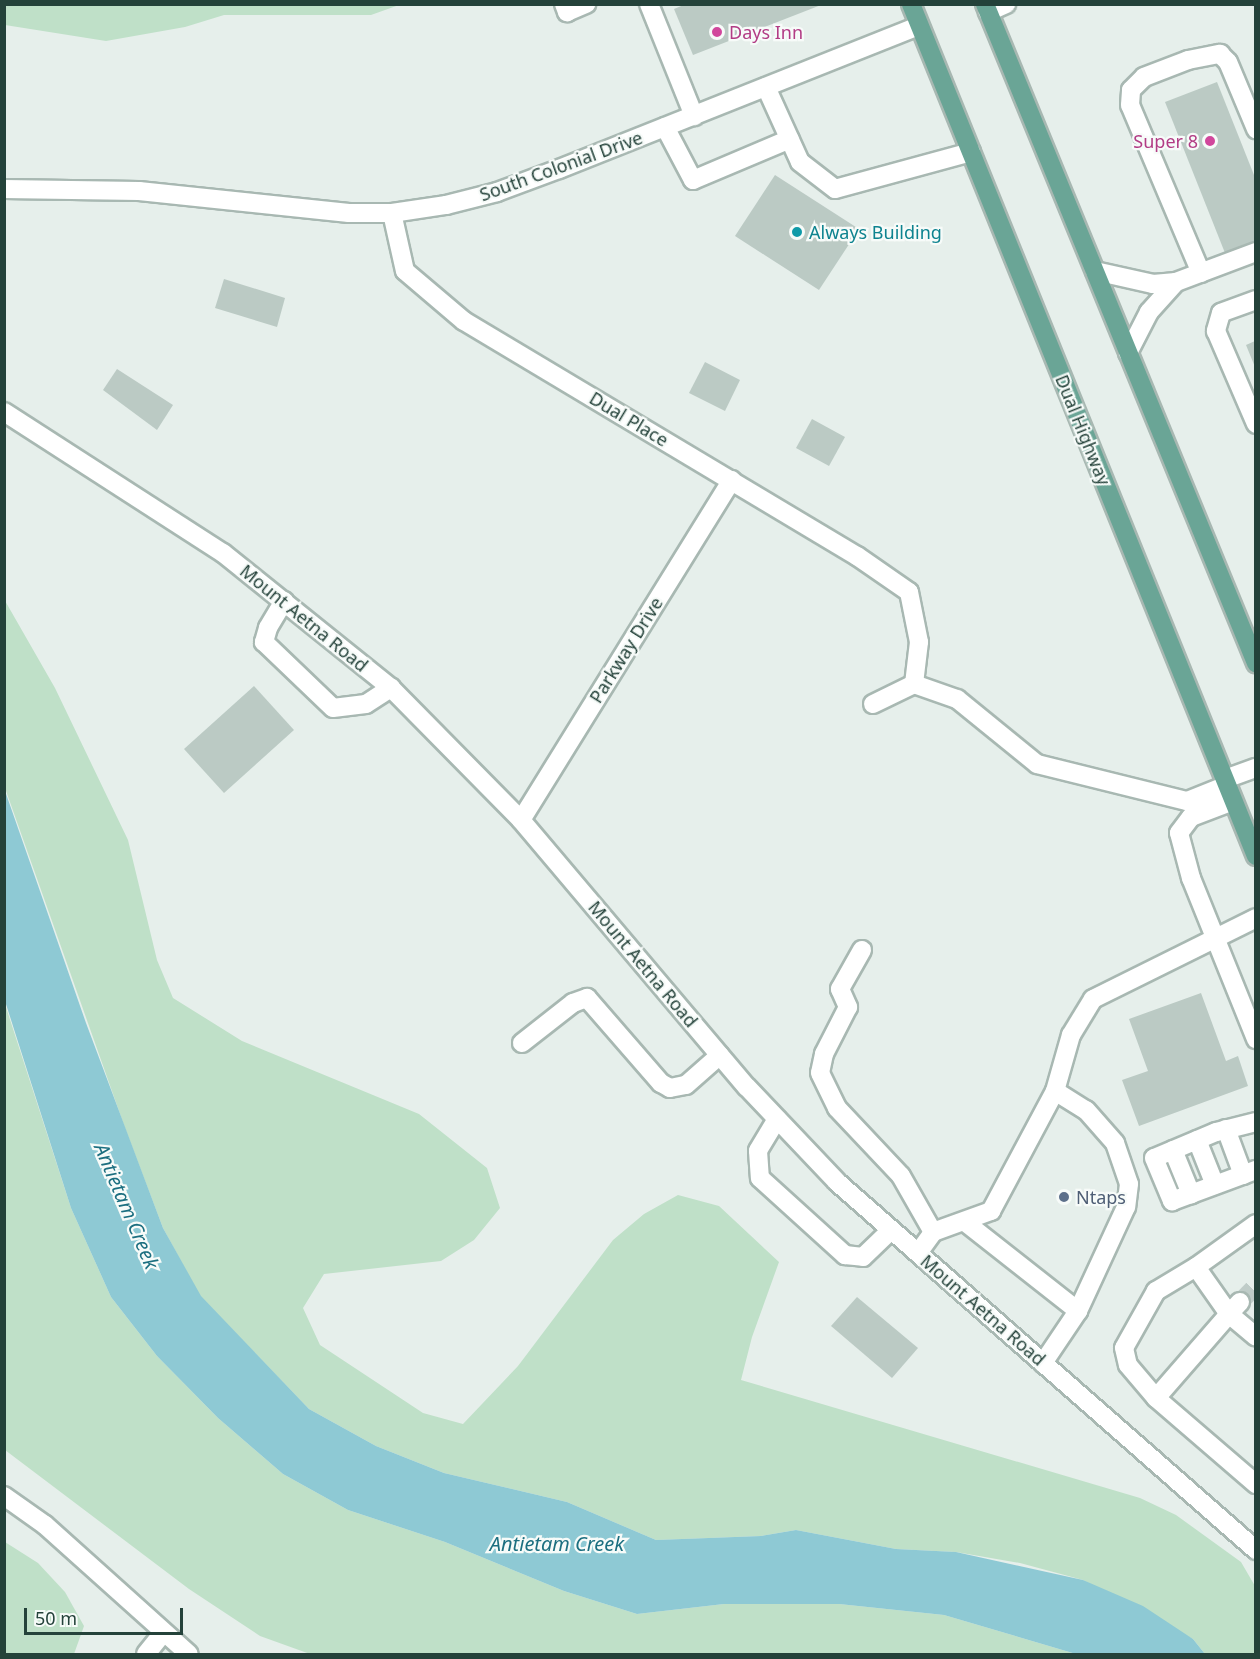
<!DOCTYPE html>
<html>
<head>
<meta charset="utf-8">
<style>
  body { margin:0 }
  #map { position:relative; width:1260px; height:1659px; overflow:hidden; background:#e6efeb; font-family:"Noto Sans",sans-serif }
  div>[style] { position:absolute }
  .green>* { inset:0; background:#bfe0c8 }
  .water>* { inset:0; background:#8ec9d4 }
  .building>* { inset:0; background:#bbcac4 }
  .minor-tunnel>* { height:18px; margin-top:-9px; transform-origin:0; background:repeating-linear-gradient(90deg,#bfccc8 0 18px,transparent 0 27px) }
  .roads { filter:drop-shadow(2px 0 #a8b8b2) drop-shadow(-2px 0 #a8b8b2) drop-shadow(0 2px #a8b8b2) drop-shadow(0 -2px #a8b8b2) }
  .minor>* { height:18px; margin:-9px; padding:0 9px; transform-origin:9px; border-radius:9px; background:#fff }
  .major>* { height:18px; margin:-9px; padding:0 9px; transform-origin:9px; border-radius:9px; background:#6aa596 }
  .dots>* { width:16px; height:16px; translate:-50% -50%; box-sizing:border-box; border:3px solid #f7fbf9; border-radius:50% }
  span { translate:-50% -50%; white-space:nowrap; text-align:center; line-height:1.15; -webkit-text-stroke:4.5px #f7fbf9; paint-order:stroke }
  .hotel-label { font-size:18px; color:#b23c85 }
  .left { translate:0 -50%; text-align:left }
  .right { translate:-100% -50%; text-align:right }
  .street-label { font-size:18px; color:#24423a }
  .culture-label { font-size:18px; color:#0d838f }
  .service-label { font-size:18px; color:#4e5e75 }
  .water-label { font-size:20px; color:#1c6f80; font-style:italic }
  .frame { position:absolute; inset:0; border:6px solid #24423a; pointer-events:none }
  .scale { position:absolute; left:24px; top:1608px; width:159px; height:27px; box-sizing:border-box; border:3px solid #24423a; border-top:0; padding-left:8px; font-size:18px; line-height:21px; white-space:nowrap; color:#24423a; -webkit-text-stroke:4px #f7fbf9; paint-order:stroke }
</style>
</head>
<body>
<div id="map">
  <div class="green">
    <i style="clip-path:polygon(5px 4px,399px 4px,399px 5px,371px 15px,224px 15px,185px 27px,106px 41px,5px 25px)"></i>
    <i style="clip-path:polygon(4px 599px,55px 688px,128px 840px,157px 960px,173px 998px,242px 1041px,419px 1114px,487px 1168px,500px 1208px,474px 1240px,441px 1261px,324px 1274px,303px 1308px,320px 1345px,423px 1413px,463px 1424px,518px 1366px,613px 1240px,644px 1214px,678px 1195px,719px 1206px,779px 1262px,752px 1337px,741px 1380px,1140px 1498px,1176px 1515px,1241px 1562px,1255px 1586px,1255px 1654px,1205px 1654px,1193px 1639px,1083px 1580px,1020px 1563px,956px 1552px,896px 1549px,796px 1530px,761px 1536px,656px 1540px,567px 1502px,444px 1473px,376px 1446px,309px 1409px,200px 1296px,163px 1228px,125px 1128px,5px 788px)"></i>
    <i style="clip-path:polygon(4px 1001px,71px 1208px,111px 1297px,157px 1356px,218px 1418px,283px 1474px,348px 1510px,445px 1542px,564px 1591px,637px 1614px,724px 1604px,839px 1604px,944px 1615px,1076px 1654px,310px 1654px,260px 1636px,189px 1589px,5px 1450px)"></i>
    <i style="clip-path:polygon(5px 1542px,38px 1563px,65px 1592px,84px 1626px,74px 1654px,5px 1654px)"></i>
  </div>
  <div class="water">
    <i style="clip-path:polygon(4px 788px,86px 1023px,163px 1228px,201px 1296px,309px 1409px,376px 1446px,444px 1473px,567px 1502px,656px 1540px,761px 1536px,796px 1530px,896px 1549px,956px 1552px,1083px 1580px,1143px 1606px,1193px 1639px,1205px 1654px,1076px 1654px,944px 1615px,839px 1604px,724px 1604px,637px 1614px,564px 1591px,445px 1542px,348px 1510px,283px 1474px,218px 1418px,157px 1356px,111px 1297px,71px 1208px,5px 1001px)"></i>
  </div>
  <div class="building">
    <i style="clip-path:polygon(686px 4px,821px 4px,821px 5px,693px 55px,674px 9px)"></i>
    <i style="clip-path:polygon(1217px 82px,1256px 180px,1256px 241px,1225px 253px,1165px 102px)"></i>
    <i style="clip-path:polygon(775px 175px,859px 229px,819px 290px,735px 236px)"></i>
    <i style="clip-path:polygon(224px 279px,285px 298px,277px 327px,215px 308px)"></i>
    <i style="clip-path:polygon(1255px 341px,1255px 367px,1246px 345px)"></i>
    <i style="clip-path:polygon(705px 362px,740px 380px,725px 411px,689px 393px)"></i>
    <i style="clip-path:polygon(117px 369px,173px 405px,157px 430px,103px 390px)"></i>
    <i style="clip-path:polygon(812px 419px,845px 437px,829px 466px,796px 448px)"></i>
    <i style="clip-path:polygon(254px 686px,294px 730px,224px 793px,184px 749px)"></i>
    <i style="clip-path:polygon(1201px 993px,1226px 1061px,1238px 1056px,1248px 1086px,1139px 1126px,1122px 1080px,1148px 1071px,1129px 1019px)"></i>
    <i style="clip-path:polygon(857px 1297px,918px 1348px,892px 1378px,831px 1326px)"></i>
  </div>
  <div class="minor-tunnel">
    <i style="left:1240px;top:1302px;width:23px;rotate:-45deg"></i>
  </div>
  <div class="roads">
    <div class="minor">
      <i style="left:564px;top:4px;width:9px;rotate:69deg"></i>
      <i style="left:567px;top:12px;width:21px;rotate:-23deg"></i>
      <i style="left:649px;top:4px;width:121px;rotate:68.1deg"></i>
      <i style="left:988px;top:12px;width:20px;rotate:-24deg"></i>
      <i style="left:766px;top:87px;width:82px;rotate:65.6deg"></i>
      <i style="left:800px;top:162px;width:44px;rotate:37.6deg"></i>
      <i style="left:835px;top:189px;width:141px;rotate:-15.2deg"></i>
      <i style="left:665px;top:127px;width:60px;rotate:62.2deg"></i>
      <i style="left:693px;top:180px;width:105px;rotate:-22.9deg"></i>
      <i style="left:4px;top:189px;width:135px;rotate:0.8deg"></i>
      <i style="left:139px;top:191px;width:211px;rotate:6deg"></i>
      <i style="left:349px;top:213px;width:43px"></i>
      <i style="left:392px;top:213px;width:55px;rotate:-8.4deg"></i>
      <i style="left:446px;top:205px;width:53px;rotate:-14.3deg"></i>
      <i style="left:497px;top:192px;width:66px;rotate:-20.4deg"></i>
      <i style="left:559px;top:169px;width:387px;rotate:-21.7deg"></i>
      <i style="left:392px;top:213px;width:59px;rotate:77.4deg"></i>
      <i style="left:405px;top:271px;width:77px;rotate:40.3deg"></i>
      <i style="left:464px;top:321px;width:458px;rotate:30.9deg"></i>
      <i style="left:857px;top:556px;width:63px;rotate:34.7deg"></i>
      <i style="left:909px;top:592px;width:51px;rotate:78.7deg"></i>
      <i style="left:919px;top:642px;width:42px;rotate:96.8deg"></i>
      <i style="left:1095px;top:271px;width:59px;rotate:12.6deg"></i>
      <i style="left:1153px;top:284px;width:23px;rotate:-5deg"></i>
      <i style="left:1176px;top:282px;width:85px;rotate:-20.6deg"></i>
      <i style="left:1201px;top:273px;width:182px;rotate:-112.9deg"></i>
      <i style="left:1130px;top:105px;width:15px;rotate:-86deg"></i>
      <i style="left:1131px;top:90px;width:18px;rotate:-45deg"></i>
      <i style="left:1144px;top:77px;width:47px;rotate:-21.1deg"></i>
      <i style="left:1188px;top:60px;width:33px;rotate:-11deg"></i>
      <i style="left:1220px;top:54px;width:11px;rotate:45deg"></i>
      <i style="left:1228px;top:62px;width:73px;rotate:67.3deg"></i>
      <i style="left:1256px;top:300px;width:37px;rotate:160deg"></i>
      <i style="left:1221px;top:313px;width:19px;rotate:106deg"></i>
      <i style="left:1216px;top:331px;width:101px;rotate:66.7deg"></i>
      <i style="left:1128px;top:353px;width:46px;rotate:-62.9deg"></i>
      <i style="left:1149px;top:312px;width:40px;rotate:-48deg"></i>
      <i style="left:4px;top:412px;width:260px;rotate:32.8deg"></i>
      <i style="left:223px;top:553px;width:216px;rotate:38.8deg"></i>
      <i style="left:391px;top:688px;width:185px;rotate:45.4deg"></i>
      <i style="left:521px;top:820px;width:350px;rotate:49.8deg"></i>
      <i style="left:747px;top:1087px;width:131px;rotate:46.5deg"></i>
      <i style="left:837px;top:1182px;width:558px;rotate:41.29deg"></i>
      <i style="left:284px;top:601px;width:31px;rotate:121deg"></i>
      <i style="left:268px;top:628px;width:15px;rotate:106deg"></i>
      <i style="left:264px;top:642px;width:95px;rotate:43.7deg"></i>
      <i style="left:333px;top:708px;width:33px;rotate:-7deg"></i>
      <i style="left:366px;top:704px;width:30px;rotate:-33deg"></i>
      <i style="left:873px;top:704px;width:46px;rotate:-26deg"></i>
      <i style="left:914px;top:684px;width:46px;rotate:19.2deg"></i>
      <i style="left:957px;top:699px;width:103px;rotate:39.1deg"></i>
      <i style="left:1037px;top:764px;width:154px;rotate:13.9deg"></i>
      <i style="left:1187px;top:801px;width:43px;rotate:-21.8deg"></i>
      <i style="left:1225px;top:779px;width:33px;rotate:-20deg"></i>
      <i style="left:1233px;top:801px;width:45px;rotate:159.1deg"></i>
      <i style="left:1191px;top:817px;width:20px;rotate:127deg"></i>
      <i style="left:1179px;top:833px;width:47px;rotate:75.1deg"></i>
      <i style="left:1191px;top:878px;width:174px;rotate:68deg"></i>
      <i style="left:521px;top:820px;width:400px;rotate:-58.2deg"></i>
      <i style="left:862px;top:950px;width:45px;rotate:119.4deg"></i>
      <i style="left:840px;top:989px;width:20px;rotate:66deg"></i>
      <i style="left:848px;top:1007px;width:53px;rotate:117.1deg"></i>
      <i style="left:824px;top:1054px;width:19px;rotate:102deg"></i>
      <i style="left:820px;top:1073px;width:39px;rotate:64deg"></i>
      <i style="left:837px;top:1108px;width:93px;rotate:46.7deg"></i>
      <i style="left:901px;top:1176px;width:64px;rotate:60.3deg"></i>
      <i style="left:522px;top:1043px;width:65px;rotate:-38.1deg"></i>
      <i style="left:573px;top:1003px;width:15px;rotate:-20deg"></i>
      <i style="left:587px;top:998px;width:113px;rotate:49deg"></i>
      <i style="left:661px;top:1083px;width:10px;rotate:29deg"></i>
      <i style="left:670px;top:1088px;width:16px;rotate:-11deg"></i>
      <i style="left:686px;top:1085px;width:45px;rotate:-41.4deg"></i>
      <i style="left:1055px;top:1091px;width:36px;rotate:32deg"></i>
      <i style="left:1086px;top:1110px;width:44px;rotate:48.7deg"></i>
      <i style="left:1115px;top:1143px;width:43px;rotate:71.1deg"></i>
      <i style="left:1129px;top:1184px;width:23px;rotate:97deg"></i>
      <i style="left:1126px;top:1207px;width:115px;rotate:114.8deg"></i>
      <i style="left:777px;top:1119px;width:37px;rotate:121deg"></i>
      <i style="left:758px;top:1151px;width:27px;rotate:86deg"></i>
      <i style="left:760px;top:1178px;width:115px;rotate:42.2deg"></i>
      <i style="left:845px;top:1255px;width:18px;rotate:6deg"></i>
      <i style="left:863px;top:1257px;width:39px;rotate:-44deg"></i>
      <i style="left:1256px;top:1122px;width:41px;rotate:166deg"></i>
      <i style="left:1216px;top:1132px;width:67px;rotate:157.2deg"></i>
      <i style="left:1154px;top:1158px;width:47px;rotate:67.3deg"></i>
      <i style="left:1172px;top:1201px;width:90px;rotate:-20.3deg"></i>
      <i style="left:1226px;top:1129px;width:49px;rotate:69.7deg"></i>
      <i style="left:1197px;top:1140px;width:48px;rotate:68.2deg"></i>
      <i style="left:1173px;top:1150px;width:48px;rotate:67.8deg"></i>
      <i style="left:965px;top:1222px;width:144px;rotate:38.2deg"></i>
      <i style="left:1078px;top:1311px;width:63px;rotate:123.9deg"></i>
      <i style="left:918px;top:1253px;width:26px;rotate:-54deg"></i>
      <i style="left:933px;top:1232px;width:62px;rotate:-19.9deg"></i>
      <i style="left:991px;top:1211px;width:136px;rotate:-61.9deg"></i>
      <i style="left:1055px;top:1091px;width:58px;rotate:-74.1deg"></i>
      <i style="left:1071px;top:1035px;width:42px;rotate:-58.6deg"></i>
      <i style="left:1093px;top:999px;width:182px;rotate:-26.4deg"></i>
      <i style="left:1196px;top:1267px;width:47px;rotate:149deg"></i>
      <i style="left:1156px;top:1291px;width:65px;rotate:119.3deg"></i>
      <i style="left:1124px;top:1348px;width:17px;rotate:77deg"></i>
      <i style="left:1128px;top:1365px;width:43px;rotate:49.7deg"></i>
      <i style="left:1156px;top:1398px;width:132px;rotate:40.7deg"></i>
      <i style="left:1240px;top:1302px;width:16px;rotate:133deg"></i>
      <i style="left:1229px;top:1314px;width:57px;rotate:-125.1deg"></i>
      <i style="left:1196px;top:1267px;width:74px;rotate:-35.6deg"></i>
      <i style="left:1156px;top:1398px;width:111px;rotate:-49deg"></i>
      <i style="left:1229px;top:1314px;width:35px;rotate:40deg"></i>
      <i style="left:4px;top:1496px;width:50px;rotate:35.3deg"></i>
      <i style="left:45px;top:1525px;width:193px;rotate:41.9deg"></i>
      <i style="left:146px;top:1654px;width:27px;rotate:-51deg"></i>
    </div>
    <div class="major">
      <i style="left:911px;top:4px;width:919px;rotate:67.96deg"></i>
      <i style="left:985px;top:4px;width:713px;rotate:67.65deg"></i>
    </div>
  </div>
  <div class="dots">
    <i style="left:717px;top:32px;background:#d1479c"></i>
    <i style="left:1210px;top:141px;background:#d1479c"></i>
    <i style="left:797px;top:232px;background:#0f9aa8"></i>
    <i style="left:1064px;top:1197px;background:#5c6f8a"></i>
  </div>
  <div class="hotel-label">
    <span class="left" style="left:729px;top:32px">Days Inn</span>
    <span class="right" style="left:1198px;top:141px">Super 8</span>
  </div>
  <div class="street-label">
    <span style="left:561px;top:166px;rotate:-20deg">South Colonial Drive</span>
    <span style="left:629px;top:419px;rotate:31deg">Dual Place</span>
    <span style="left:1083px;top:430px;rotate:68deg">Dual Highway</span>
    <span style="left:304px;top:618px;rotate:39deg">Mount Aetna Road</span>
    <span style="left:626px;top:650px;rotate:-58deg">Parkway Drive</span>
    <span style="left:643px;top:964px;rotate:50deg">Mount Aetna Road</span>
    <span style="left:983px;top:1310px;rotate:41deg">Mount Aetna Road</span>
  </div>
  <div class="culture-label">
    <span class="left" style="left:809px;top:232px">Always Building</span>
  </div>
  <div class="service-label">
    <span class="left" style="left:1076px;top:1197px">Ntaps</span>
  </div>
  <div class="water-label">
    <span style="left:127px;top:1206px;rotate:67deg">Antietam Creek</span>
    <span style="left:557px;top:1543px">Antietam Creek</span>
  </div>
  <div class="frame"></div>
  <div class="scale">50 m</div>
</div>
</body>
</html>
